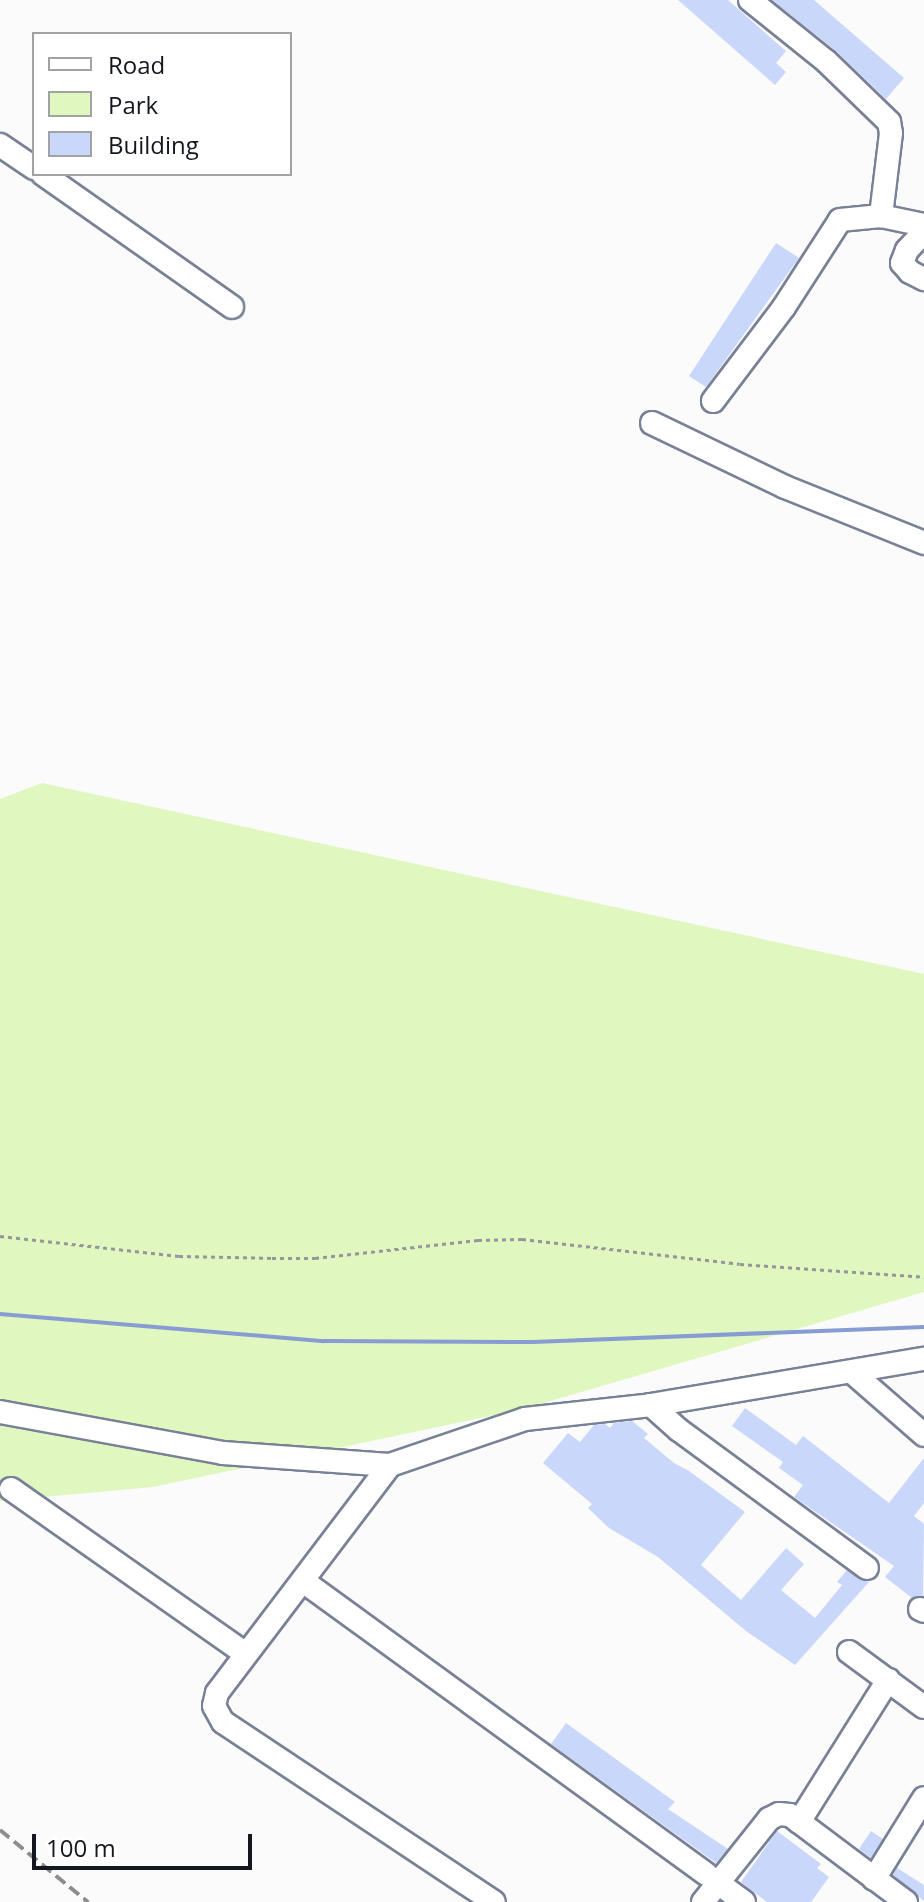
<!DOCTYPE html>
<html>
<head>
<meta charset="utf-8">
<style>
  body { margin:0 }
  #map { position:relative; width:924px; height:1902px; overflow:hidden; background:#fbfbfb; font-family:"Open Sans",sans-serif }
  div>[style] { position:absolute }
  .green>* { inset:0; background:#e0f7c0 }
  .stream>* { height:4px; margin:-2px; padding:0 2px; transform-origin:2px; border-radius:2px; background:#879cd3 }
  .building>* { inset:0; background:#c9d7fa }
  .path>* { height:3px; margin-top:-1.5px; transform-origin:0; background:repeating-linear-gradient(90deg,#95979a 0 4px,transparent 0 8px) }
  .roads { filter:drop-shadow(2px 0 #798196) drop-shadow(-2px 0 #798196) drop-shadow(0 2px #798196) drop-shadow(0 -2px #798196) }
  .minor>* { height:22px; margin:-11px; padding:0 11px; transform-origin:11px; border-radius:11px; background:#fff }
  .rail>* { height:4px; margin-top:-2px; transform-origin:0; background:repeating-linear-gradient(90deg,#8b8d91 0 12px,transparent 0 18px) }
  span { translate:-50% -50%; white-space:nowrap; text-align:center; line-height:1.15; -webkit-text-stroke:6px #fff; paint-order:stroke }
  .legend { position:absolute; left:32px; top:32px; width:260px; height:144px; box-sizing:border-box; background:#fff; border:2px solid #a1a2a5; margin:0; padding:10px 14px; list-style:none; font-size:24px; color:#14171f }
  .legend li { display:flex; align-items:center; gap:16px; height:40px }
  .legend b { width:40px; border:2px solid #a1a2a5 }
  .scale { position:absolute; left:32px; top:1834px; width:220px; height:36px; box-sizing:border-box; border:4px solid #14171f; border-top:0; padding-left:10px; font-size:24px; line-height:28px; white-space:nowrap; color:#14171f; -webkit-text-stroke:6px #fff; paint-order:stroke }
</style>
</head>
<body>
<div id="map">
  <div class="green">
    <i style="clip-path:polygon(42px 783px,924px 974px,924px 1292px,523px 1409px,153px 1487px,0 1501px,0 799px)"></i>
  </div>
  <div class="stream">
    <i style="left:0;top:1314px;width:325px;rotate:4.8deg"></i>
    <i style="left:324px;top:1341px;width:209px;rotate:0.3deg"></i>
    <i style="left:533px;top:1342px;width:391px;rotate:-2.2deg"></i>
  </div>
  <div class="building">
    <i style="clip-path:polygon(678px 0,728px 0,786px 51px,776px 63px,786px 72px,775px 85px)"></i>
    <i style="clip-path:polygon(772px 0,814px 0,904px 78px,886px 99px,836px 51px)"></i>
    <i style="clip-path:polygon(776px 243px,799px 258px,706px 387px,689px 376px)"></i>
    <i style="clip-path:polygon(745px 1408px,796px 1445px,803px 1436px,889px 1503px,924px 1458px,924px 1503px,914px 1516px,924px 1524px,923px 1596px,912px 1598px,885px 1577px,894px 1566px,794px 1497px,803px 1485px,779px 1468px,783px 1462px,732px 1426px)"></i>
    <i style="clip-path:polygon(632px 1421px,648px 1434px,644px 1438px,674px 1463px,689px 1471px,745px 1512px,701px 1565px,741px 1600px,786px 1548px,804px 1564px,781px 1590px,815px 1618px,842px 1585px,837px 1582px,847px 1570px,869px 1582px,795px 1665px,746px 1631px,658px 1557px,609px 1528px,588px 1508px,592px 1504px,543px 1463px,568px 1433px,580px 1442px,594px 1425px,605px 1424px,610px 1428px,614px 1423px)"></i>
    <i style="clip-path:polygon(566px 1723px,675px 1802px,668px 1809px,728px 1849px,716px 1863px,551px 1744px)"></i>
    <i style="clip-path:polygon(777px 1831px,821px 1864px,817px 1868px,829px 1877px,811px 1902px,767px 1902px,741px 1882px)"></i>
    <i style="clip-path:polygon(871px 1831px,883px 1839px,871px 1858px,859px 1849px)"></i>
    <i style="clip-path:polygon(897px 1868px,924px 1885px,924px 1901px,893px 1875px)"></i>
  </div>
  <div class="path">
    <i style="left:0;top:1236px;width:180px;rotate:6.4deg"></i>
    <i style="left:179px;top:1256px;width:93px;rotate:1.2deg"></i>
    <i style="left:272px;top:1258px;width:43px"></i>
    <i style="left:315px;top:1258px;width:164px;rotate:-6.3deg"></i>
    <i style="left:478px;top:1240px;width:44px;rotate:-1.3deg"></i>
    <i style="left:522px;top:1239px;width:219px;rotate:6.5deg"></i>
    <i style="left:740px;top:1264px;width:184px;rotate:4deg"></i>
  </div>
  <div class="roads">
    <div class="minor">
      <i style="left:750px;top:0;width:97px;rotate:38.8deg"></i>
      <i style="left:826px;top:61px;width:88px;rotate:44.1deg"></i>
      <i style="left:889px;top:122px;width:11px;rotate:80deg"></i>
      <i style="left:891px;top:133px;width:84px;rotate:96.9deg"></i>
      <i style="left:0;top:145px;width:41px;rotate:34.1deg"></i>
      <i style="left:43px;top:174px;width:231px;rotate:35.1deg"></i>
      <i style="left:924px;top:232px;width:25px;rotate:133deg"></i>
      <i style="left:907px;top:250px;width:14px;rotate:111deg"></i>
      <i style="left:902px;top:263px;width:12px;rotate:48deg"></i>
      <i style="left:910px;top:272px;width:16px;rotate:27deg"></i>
      <i style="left:713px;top:401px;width:118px;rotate:-52.9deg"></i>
      <i style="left:784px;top:307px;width:103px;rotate:-57.2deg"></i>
      <i style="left:840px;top:220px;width:41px;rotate:-5.6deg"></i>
      <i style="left:881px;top:216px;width:44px;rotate:11.8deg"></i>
      <i style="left:652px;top:423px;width:148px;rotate:25.7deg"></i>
      <i style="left:785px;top:487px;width:150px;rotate:21.9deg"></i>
      <i style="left:853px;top:1373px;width:94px;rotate:41.1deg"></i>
      <i style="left:651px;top:1405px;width:38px;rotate:42deg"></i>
      <i style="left:679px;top:1430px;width:233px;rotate:36.3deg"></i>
      <i style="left:0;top:1412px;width:227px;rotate:10.4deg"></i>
      <i style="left:223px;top:1453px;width:167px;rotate:4.1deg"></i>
      <i style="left:390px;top:1465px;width:143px;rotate:-18.8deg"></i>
      <i style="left:525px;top:1419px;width:127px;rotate:-6.3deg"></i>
      <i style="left:651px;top:1405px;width:277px;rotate:-9.6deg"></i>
      <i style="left:390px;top:1465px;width:286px;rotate:127.2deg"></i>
      <i style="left:217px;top:1693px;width:13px;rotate:103deg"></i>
      <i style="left:214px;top:1706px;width:18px;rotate:61deg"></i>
      <i style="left:223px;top:1722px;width:325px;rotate:33.6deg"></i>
      <i style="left:11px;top:1489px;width:287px;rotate:35.1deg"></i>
      <i style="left:303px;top:1581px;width:499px;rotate:36deg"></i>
      <i style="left:920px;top:1609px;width:4px;rotate:27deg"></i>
      <i style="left:849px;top:1652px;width:93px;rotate:36.3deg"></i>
      <i style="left:799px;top:1822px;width:168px;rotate:-57.9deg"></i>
      <i style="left:874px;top:1879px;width:95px;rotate:-58.3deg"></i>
      <i style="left:718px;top:1883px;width:32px;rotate:36deg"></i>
      <i style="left:703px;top:1902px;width:106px;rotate:-51.5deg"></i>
      <i style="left:769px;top:1819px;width:11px;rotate:-27deg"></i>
      <i style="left:779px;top:1814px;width:11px;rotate:5deg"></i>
      <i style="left:790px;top:1815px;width:145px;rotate:36.9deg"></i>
    </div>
  </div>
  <div class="rail">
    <i style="left:0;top:1830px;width:114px;rotate:39.3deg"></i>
  </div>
  <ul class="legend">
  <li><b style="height:10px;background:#fff"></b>Road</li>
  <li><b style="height:22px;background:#e0f7c0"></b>Park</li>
  <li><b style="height:22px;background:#c9d7fa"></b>Building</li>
  </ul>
  <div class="scale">100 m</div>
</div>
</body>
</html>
